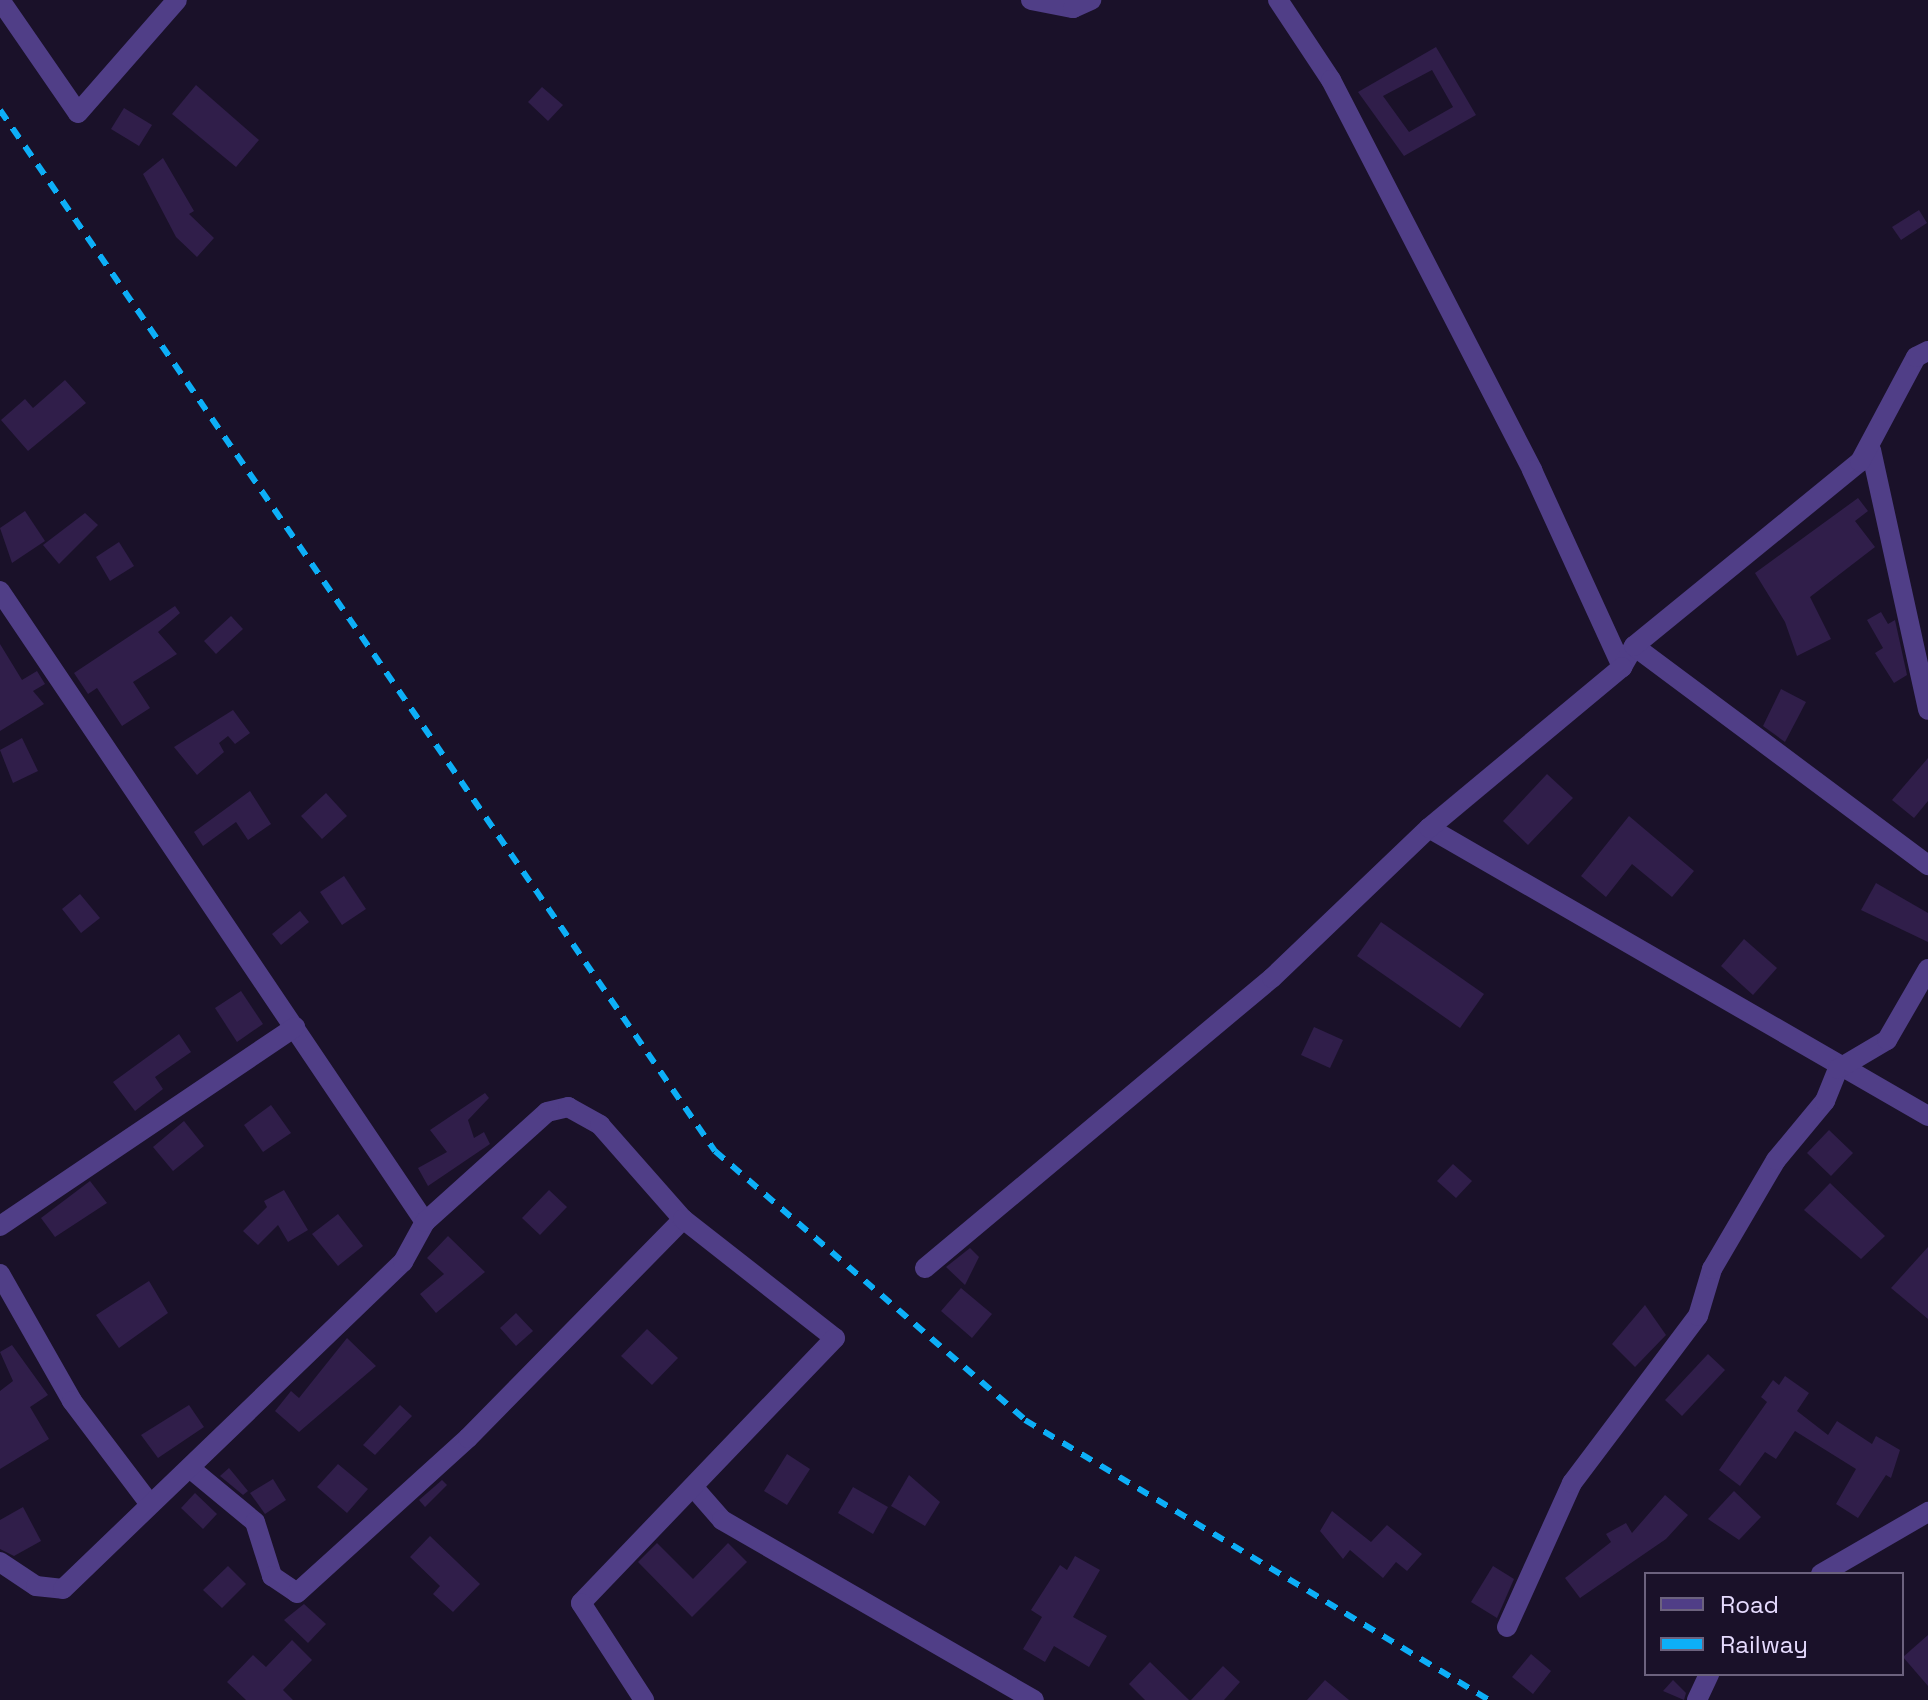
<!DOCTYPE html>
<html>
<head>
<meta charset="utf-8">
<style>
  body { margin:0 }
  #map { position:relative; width:1928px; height:1700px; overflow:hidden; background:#1a1129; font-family:"Space Grotesk",sans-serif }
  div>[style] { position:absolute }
  .building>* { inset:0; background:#301e4a }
  .minor>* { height:20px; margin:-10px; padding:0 10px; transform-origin:10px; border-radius:10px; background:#503e87 }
  .rail>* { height:6px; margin-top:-3px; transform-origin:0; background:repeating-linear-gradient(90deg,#0daff7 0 12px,transparent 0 22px) }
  span { translate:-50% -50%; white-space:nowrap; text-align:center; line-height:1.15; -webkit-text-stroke:8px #1a1129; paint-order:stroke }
  .legend { position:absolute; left:1644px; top:1572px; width:260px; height:104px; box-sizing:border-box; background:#1a1129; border:2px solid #6c627e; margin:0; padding:10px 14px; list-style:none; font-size:24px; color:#e6dbfe }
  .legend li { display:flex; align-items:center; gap:16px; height:40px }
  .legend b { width:40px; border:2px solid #6c627e }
</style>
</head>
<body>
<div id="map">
  <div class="building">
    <i style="clip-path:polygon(evenodd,1436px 47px,1476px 115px,1404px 156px,1358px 92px,1436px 47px,1432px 70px,1453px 107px,1409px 132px,1383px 96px,1432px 70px)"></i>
    <i style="clip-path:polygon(196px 85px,259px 140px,236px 167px,172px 114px)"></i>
    <i style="clip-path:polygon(542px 87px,563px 105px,548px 121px,528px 102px)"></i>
    <i style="clip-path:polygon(124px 108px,152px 125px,139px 146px,111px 129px)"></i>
    <i style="clip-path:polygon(163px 158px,194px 211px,189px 214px,214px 238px,197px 257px,176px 237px,143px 174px)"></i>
    <i style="clip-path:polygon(1919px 210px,1927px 223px,1901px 240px,1892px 227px)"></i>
    <i style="clip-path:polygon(65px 380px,86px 403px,28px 451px,1px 420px,25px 399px,33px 408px)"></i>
    <i style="clip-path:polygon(1858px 498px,1868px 511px,1855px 521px,1875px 547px,1810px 597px,1831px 639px,1797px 656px,1785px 622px,1755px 573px)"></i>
    <i style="clip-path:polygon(25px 511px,45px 541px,12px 563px,0 528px)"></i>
    <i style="clip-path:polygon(85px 513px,98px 525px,59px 564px,43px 545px)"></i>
    <i style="clip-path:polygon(119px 542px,134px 566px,110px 581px,96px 557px)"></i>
    <i style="clip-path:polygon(175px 606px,180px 613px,158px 632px,177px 654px,133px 682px,150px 708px,122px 726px,97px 688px,88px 694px,74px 673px)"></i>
    <i style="clip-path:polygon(1881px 612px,1888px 624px,1895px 620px,1907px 675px,1894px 683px,1875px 653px,1883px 648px,1867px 620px)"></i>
    <i style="clip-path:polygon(231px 616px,243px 629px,216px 654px,204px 641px)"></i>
    <i style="clip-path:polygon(0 644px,22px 680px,37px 671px,45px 684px,33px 691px,44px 704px,0 731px)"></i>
    <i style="clip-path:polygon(1781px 689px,1806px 702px,1785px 742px,1763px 726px)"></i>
    <i style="clip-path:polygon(233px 710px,250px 733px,235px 744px,228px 736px,219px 743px,224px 752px,197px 775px,174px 747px)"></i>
    <i style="clip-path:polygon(22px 738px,38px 771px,13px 783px,0 750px)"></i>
    <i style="clip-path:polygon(1928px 758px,1928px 801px,1914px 818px,1892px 800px)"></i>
    <i style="clip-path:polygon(1547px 774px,1573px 798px,1528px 845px,1503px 821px)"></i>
    <i style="clip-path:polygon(250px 791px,271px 824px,248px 840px,236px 822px,203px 846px,194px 832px)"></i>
    <i style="clip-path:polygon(326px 793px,347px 816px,322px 839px,301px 816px)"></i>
    <i style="clip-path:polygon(1629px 816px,1694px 871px,1672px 897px,1632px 864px,1606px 897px,1581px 876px)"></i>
    <i style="clip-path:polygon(344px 876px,366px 909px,342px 925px,320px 892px)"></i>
    <i style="clip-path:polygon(1876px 883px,1928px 913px,1928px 942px,1861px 910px)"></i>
    <i style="clip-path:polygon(80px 894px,100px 918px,81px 933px,62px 909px)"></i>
    <i style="clip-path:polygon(300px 911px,309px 922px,281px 945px,272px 934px)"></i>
    <i style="clip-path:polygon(1381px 922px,1484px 994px,1460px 1028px,1357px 956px)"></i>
    <i style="clip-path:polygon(1744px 939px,1777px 968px,1753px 995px,1721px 966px)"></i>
    <i style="clip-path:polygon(241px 991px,263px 1024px,237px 1042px,215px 1008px)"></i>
    <i style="clip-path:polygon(1314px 1027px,1343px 1040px,1330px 1068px,1301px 1055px)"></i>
    <i style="clip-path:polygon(179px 1034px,191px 1052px,155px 1077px,163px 1089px,135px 1111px,113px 1082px)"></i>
    <i style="clip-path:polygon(485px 1093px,489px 1098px,468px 1120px,474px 1138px,484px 1132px,490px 1144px,428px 1186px,418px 1168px,447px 1152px,430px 1130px)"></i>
    <i style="clip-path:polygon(271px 1105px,291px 1133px,263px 1152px,244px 1125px)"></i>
    <i style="clip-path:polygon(184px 1121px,204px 1146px,173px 1171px,153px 1147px)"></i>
    <i style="clip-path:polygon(1829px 1130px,1853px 1153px,1831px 1176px,1807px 1153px)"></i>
    <i style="clip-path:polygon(1453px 1164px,1472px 1181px,1456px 1198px,1437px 1181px)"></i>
    <i style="clip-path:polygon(90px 1181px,107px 1203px,55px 1237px,41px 1218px)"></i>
    <i style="clip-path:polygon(1830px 1183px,1885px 1236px,1861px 1259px,1804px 1210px)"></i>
    <i style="clip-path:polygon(284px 1190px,308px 1230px,288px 1242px,278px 1225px,258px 1245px,243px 1231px,267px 1207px,264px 1201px)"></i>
    <i style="clip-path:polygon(549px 1190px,567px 1207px,540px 1235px,522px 1218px)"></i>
    <i style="clip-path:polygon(338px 1214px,363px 1246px,338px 1266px,312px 1234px)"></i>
    <i style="clip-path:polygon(448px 1236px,485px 1272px,436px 1313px,420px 1294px,444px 1274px,427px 1258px)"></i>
    <i style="clip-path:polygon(1928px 1247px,1928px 1319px,1891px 1288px)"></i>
    <i style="clip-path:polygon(970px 1248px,979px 1257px,965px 1285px,946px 1267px)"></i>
    <i style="clip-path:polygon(149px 1281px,168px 1313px,119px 1348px,96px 1315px)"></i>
    <i style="clip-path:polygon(961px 1288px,992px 1314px,972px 1338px,941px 1311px)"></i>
    <i style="clip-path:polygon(1645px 1305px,1666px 1335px,1635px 1367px,1612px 1344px)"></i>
    <i style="clip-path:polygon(516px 1313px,533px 1331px,516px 1346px,500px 1328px)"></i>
    <i style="clip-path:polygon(647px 1329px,678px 1358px,652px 1385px,621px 1356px)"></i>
    <i style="clip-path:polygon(347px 1338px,376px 1366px,299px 1432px,275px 1411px,291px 1391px,299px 1398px)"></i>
    <i style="clip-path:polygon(12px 1345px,48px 1395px,30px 1407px,49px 1439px,0 1469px,0 1391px,13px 1381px,0 1352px)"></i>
    <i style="clip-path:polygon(1708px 1354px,1725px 1370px,1682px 1416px,1665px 1400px)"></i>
    <i style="clip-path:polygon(1785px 1376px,1809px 1393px,1797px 1411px,1828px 1435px,1837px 1421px,1872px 1444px,1876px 1436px,1900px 1450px,1891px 1478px,1886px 1475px,1858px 1518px,1836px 1504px,1856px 1469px,1795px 1431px,1776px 1459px,1765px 1452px,1740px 1486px,1719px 1470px,1767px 1402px,1761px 1397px,1773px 1380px,1779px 1385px)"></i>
    <i style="clip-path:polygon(189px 1405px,204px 1427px,158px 1458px,141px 1435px)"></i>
    <i style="clip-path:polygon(400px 1405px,412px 1416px,375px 1455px,363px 1445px)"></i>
    <i style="clip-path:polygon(787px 1454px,810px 1469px,787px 1505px,764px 1491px)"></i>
    <i style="clip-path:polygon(338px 1464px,368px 1489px,347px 1513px,317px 1487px)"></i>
    <i style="clip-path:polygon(229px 1468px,248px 1491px,243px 1495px,220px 1476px)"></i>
    <i style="clip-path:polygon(909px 1475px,940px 1502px,925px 1526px,891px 1506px)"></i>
    <i style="clip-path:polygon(273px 1479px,286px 1500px,265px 1514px,250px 1493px)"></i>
    <i style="clip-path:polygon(442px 1480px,447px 1485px,425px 1507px,419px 1500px)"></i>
    <i style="clip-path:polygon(853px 1487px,888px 1507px,873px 1534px,838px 1513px)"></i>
    <i style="clip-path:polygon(1734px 1491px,1761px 1517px,1739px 1540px,1708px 1519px)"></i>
    <i style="clip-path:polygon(195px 1493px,217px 1514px,203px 1529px,181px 1508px)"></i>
    <i style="clip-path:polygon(1665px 1495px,1688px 1515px,1666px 1539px,1580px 1598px,1565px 1578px,1611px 1542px,1606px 1534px,1626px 1523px,1632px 1533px)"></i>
    <i style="clip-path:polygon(23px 1507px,41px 1541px,14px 1556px,0 1549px,0 1520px)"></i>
    <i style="clip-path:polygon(1332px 1511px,1371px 1542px,1387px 1525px,1422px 1554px,1407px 1571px,1396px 1562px,1383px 1578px,1350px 1550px,1343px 1559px,1320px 1531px)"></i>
    <i style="clip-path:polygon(430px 1536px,480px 1584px,453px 1612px,433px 1594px,440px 1586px,410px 1557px)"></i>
    <i style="clip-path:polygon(657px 1543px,693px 1579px,728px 1543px,747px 1562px,692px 1617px,638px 1562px)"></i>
    <i style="clip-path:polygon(1075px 1556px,1100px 1570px,1073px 1617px,1107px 1636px,1089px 1667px,1054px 1646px,1045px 1662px,1023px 1649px,1042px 1617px,1031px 1610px,1060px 1565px,1067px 1570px)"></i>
    <i style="clip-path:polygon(228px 1566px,246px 1584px,222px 1608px,203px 1590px)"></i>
    <i style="clip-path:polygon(1493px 1566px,1514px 1579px,1497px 1618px,1471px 1602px)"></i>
    <i style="clip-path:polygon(304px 1604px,326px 1624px,308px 1643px,284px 1620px)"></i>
    <i style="clip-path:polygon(1928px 1635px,1928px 1686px,1903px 1657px)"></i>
    <i style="clip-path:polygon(292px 1640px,312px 1660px,283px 1690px,293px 1700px,246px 1700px,227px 1682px,253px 1655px,266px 1667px)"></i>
    <i style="clip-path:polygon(1531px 1654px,1551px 1671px,1533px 1694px,1512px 1677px)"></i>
    <i style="clip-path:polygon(1150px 1662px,1189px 1700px,1145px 1700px,1129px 1684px)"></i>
    <i style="clip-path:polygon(1223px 1666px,1240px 1682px,1224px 1700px,1191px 1700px)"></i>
    <i style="clip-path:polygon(1325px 1680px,1349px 1700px,1307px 1700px)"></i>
    <i style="clip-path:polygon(1673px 1680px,1686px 1693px,1684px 1700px,1663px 1691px)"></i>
  </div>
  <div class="minor">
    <i style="left:0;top:0;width:137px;rotate:55.4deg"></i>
    <i style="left:78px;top:113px;width:150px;rotate:-48.8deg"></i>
    <i style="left:1031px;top:0;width:43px;rotate:10.8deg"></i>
    <i style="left:1073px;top:8px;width:20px;rotate:-24deg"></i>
    <i style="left:1278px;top:0;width:96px;rotate:56.5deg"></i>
    <i style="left:1331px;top:80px;width:439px;rotate:62.7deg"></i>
    <i style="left:1532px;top:470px;width:217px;rotate:65.4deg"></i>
    <i style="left:1622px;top:667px;width:24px;rotate:-60deg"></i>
    <i style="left:1634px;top:646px;width:367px;rotate:36.7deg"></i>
    <i style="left:1871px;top:450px;width:266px;rotate:77.6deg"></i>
    <i style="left:0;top:591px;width:761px;rotate:56.04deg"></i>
    <i style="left:1634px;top:646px;width:291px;rotate:-39.2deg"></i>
    <i style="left:1860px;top:462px;width:119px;rotate:-61.9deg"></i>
    <i style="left:1916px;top:357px;width:13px;rotate:-27deg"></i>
    <i style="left:1429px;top:828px;width:576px;rotate:29.99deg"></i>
    <i style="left:0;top:1226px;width:356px;rotate:-34deg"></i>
    <i style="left:925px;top:1268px;width:452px;rotate:-39.9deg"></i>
    <i style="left:1272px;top:978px;width:217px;rotate:-43.7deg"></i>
    <i style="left:1429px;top:828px;width:251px;rotate:-39.8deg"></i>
    <i style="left:0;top:1274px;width:146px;rotate:60.4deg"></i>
    <i style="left:72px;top:1401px;width:129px;rotate:52.9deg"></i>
    <i style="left:191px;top:1469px;width:83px;rotate:39.6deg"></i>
    <i style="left:255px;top:1522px;width:57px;rotate:72.5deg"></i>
    <i style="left:272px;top:1576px;width:30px;rotate:34deg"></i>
    <i style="left:297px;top:1593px;width:231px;rotate:-42.2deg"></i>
    <i style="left:468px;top:1438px;width:307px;rotate:-45.5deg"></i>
    <i style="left:695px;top:1489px;width:41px;rotate:48.9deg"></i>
    <i style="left:722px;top:1520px;width:360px;rotate:30deg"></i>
    <i style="left:0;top:1562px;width:43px;rotate:33.7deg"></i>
    <i style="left:36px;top:1586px;width:27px;rotate:6deg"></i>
    <i style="left:63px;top:1589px;width:472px;rotate:-43.9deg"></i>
    <i style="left:403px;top:1262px;width:46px;rotate:-61.2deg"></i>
    <i style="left:425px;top:1222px;width:164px;rotate:-42deg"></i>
    <i style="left:547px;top:1112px;width:22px;rotate:-13deg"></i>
    <i style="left:568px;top:1107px;width:37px;rotate:29deg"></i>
    <i style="left:600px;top:1125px;width:125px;rotate:48.6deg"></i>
    <i style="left:683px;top:1219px;width:193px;rotate:38.1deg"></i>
    <i style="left:835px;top:1338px;width:367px;rotate:133.8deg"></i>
    <i style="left:581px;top:1603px;width:116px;rotate:57deg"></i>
    <i style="left:1821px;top:1574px;width:124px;rotate:-30.1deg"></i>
    <i style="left:1507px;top:1627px;width:158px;rotate:-65.7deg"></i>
    <i style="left:1572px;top:1483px;width:209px;rotate:-53deg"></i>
    <i style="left:1698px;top:1316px;width:49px;rotate:-73.4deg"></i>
    <i style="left:1712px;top:1269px;width:126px;rotate:-59.6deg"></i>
    <i style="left:1776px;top:1160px;width:77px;rotate:-50.3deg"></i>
    <i style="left:1825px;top:1101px;width:35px;rotate:-68deg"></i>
    <i style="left:1838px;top:1069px;width:57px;rotate:-30.6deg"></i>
    <i style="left:1887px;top:1040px;width:82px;rotate:-60deg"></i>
    <i style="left:1697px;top:1700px;width:29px;rotate:-65deg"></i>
  </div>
  <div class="rail">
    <i style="left:0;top:110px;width:1263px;rotate:55.52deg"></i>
    <i style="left:715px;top:1151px;width:410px;rotate:40.9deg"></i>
    <i style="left:1025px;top:1420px;width:542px;rotate:31.11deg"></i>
  </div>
  <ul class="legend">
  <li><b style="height:10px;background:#503e87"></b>Road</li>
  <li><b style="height:10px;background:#0daff7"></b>Railway</li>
  </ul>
</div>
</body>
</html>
